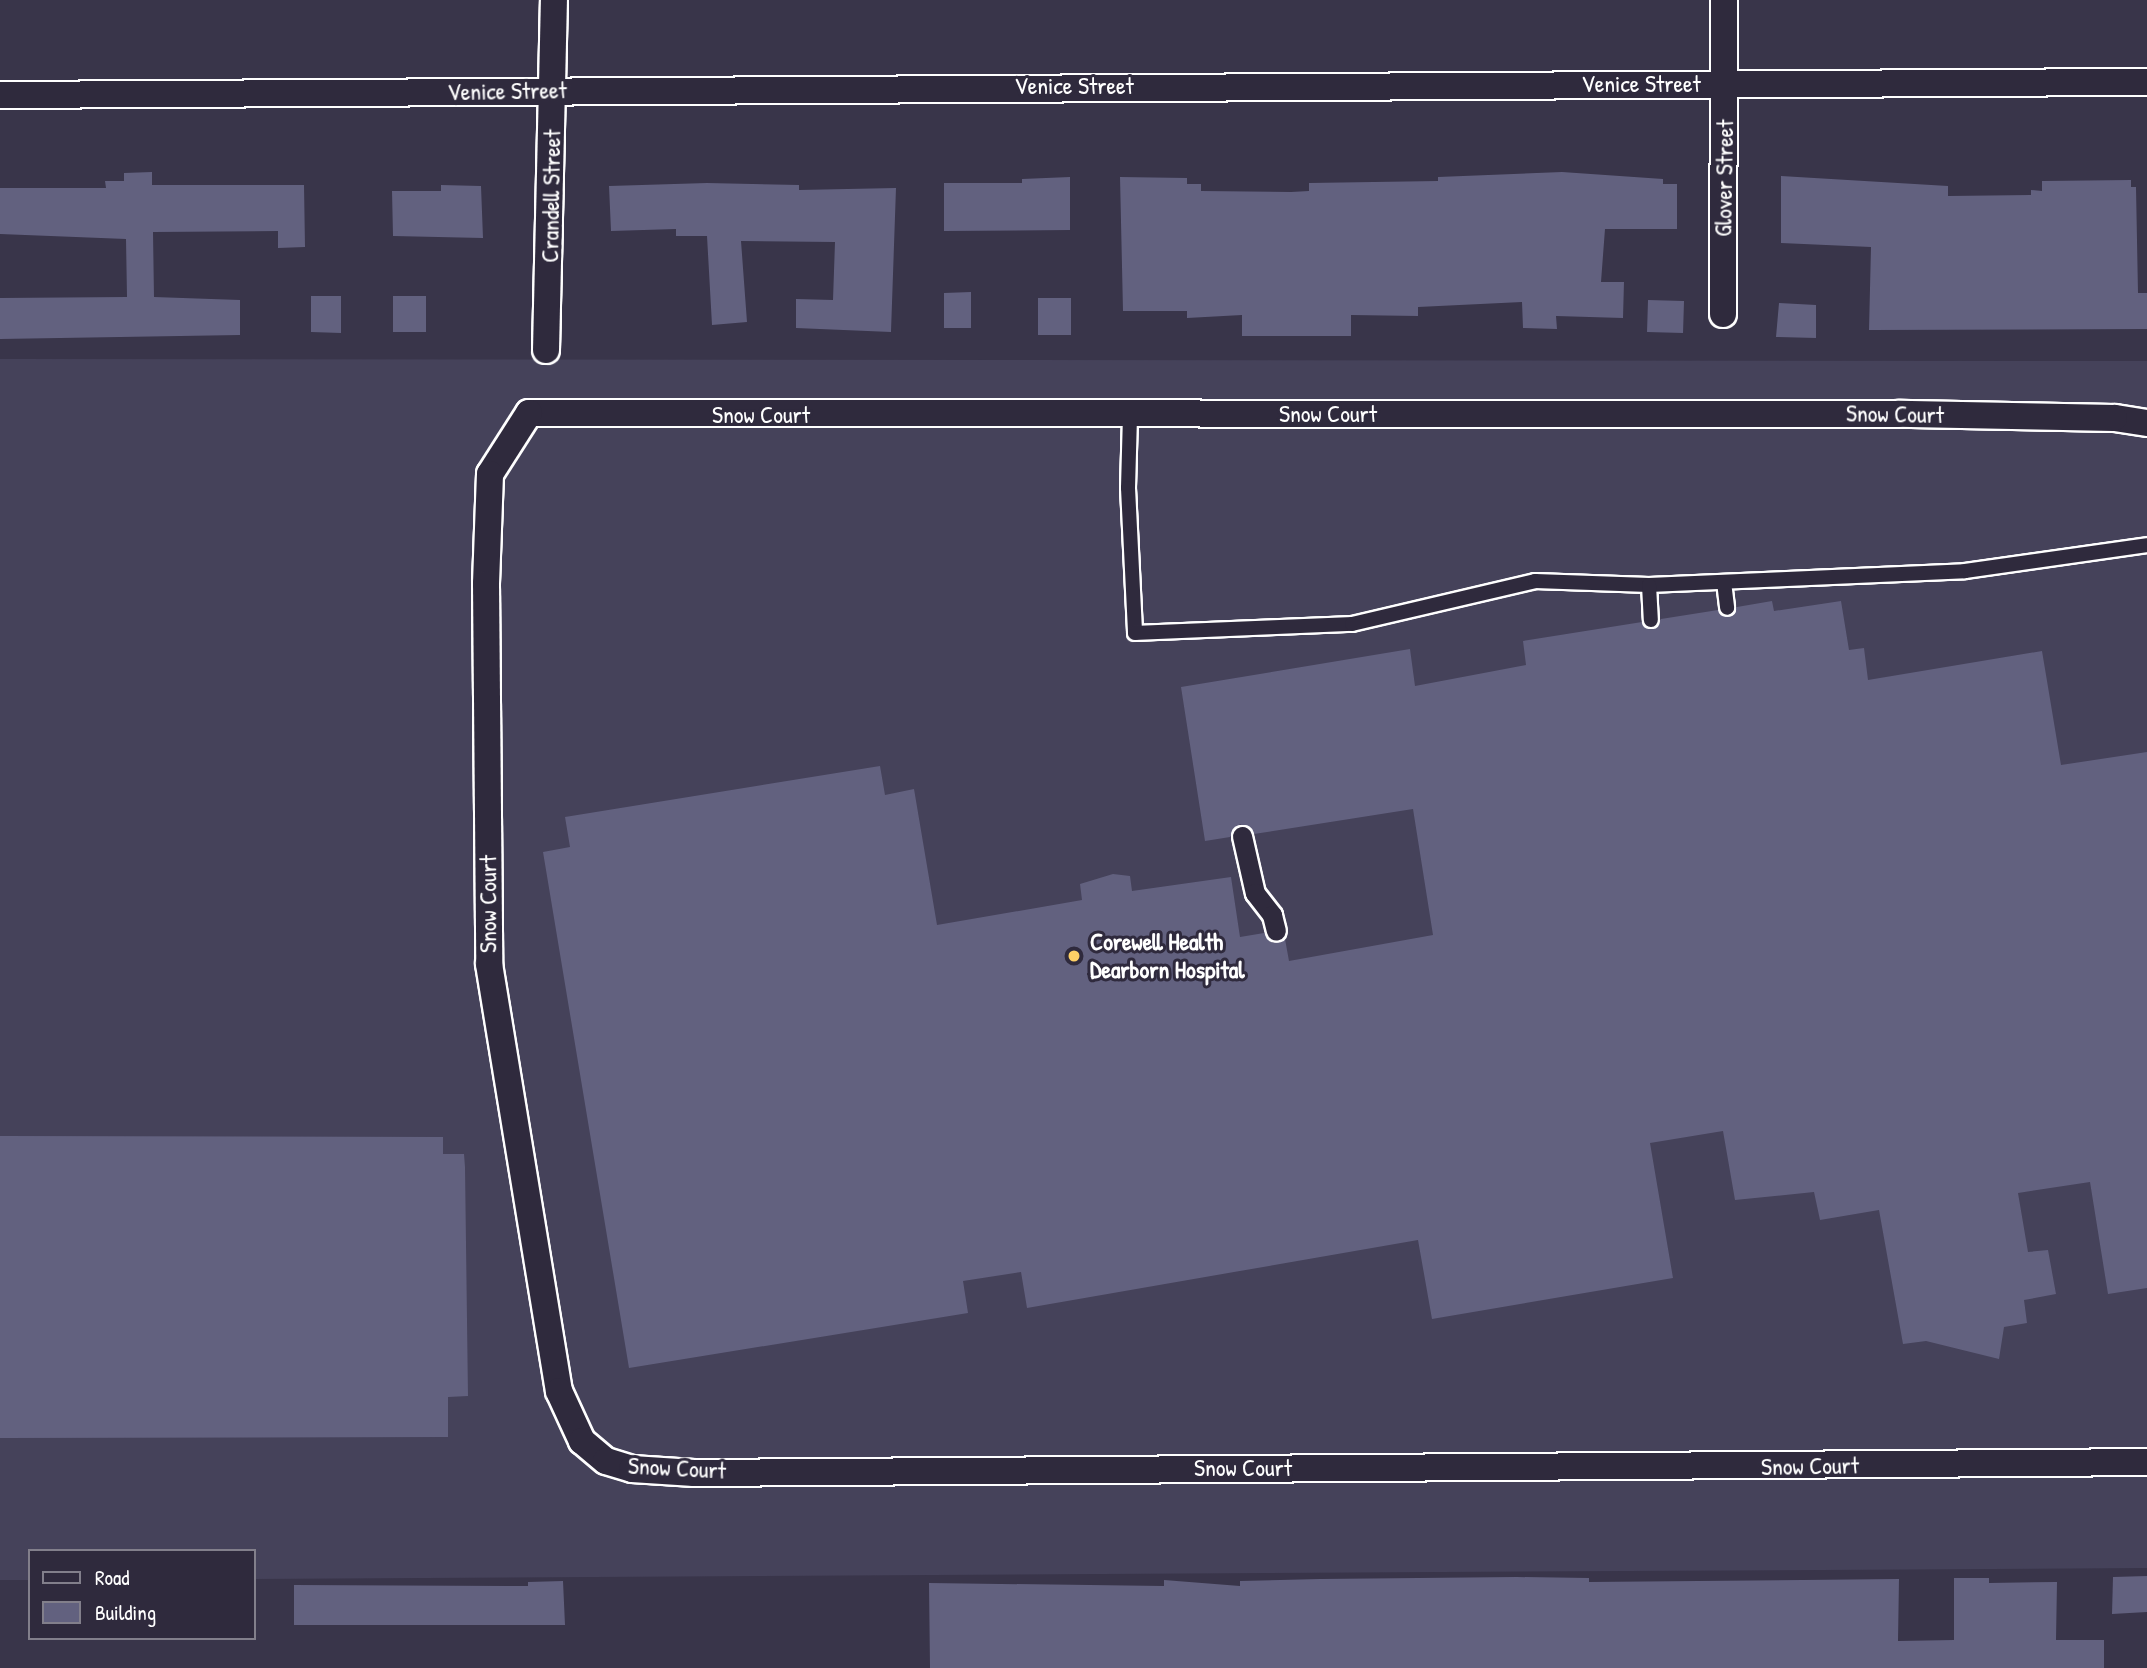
<!DOCTYPE html>
<html>
<head>
<meta charset="utf-8">
<style>
  body { margin:0 }
  #map { position:relative; width:2147px; height:1668px; overflow:hidden; background:#39354a; font-family:"Patrick Hand",sans-serif }
  div>[style] { position:absolute }
  .built>* { inset:0; background:#45425a }
  .building>* { inset:0; background:#62617f }
  .roads { filter:drop-shadow(2px 0 #fff) drop-shadow(-2px 0 #fff) drop-shadow(0 2px #fff) drop-shadow(0 -2px #fff) }
  .service>* { height:14px; margin:-7px; padding:0 7px; transform-origin:7px; border-radius:7px; background:#2f2a3d }
  .pedestrian>* { height:19px; margin:-9.5px; padding:0 9.5px; transform-origin:9.5px; border-radius:9.5px; background:#2f2a3d }
  .minor>* { height:26px; margin:-13px; padding:0 13px; transform-origin:13px; border-radius:13px; background:#2f2a3d }
  .dots>* { width:19px; height:19px; translate:-50% -50%; box-sizing:border-box; border:4px solid #2f2a3d; border-radius:50% }
  span { translate:-50% -50%; white-space:nowrap; text-align:center; line-height:1.15; -webkit-text-stroke:6px #2f2a3d; paint-order:stroke }
  .street-label { font-size:24px; color:#fff }
  .poi-label { font-size:24px; color:#fff; font-weight:700 }
  .left { translate:0 -50%; text-align:left }
  .legend { position:absolute; left:28px; top:1549px; width:228px; height:91px; box-sizing:border-box; background:#2f2a3d; border:2px solid #827f8b; margin:0; padding:9px 12px; list-style:none; font-size:21px; color:#fff }
  .legend li { display:flex; align-items:center; gap:14px; height:35px }
  .legend b { width:35px; border:2px solid #827f8b }
</style>
</head>
<body>
<div id="map">
  <div class="built">
    <i style="clip-path:polygon(0 359px,2147px 361px,2147px 1568px,254px 1579px,254px 1551px,30px 1551px,30px 1580px,0 1580px)"></i>
  </div>
  <div class="building">
    <i style="clip-path:polygon(152px 172px,152px 185px,304px 185px,305px 247px,278px 248px,278px 231px,153px 232px,154px 297px,240px 300px,240px 335px,0 339px,0 298px,127px 297px,126px 239px,0 234px,0 188px,106px 188px,105px 181px,124px 181px,124px 173px)"></i>
    <i style="clip-path:polygon(1562px 172px,1663px 179px,1663px 184px,1677px 184px,1677px 229px,1605px 229px,1601px 282px,1624px 282px,1623px 318px,1556px 316px,1557px 329px,1523px 328px,1522px 302px,1418px 307px,1418px 316px,1351px 315px,1351px 336px,1242px 336px,1242px 315px,1187px 318px,1187px 311px,1123px 311px,1120px 177px,1187px 178px,1187px 184px,1201px 184px,1201px 191px,1291px 192px,1309px 191px,1309px 183px,1438px 181px,1438px 177px)"></i>
    <i style="clip-path:polygon(1781px 176px,1948px 186px,1948px 196px,2031px 195px,2031px 190px,2042px 191px,2042px 181px,2131px 180px,2131px 187px,2136px 187px,2138px 293px,2147px 293px,2147px 329px,1869px 330px,1871px 247px,1781px 243px)"></i>
    <i style="clip-path:polygon(1070px 177px,1070px 230px,944px 231px,944px 183px,1022px 183px,1022px 179px)"></i>
    <i style="clip-path:polygon(707px 183px,799px 185px,799px 190px,896px 188px,891px 332px,796px 328px,796px 299px,833px 300px,835px 242px,741px 241px,747px 322px,712px 325px,707px 236px,676px 236px,676px 229px,611px 231px,609px 186px)"></i>
    <i style="clip-path:polygon(441px 185px,481px 186px,483px 238px,393px 236px,392px 191px,441px 191px)"></i>
    <i style="clip-path:polygon(971px 292px,971px 328px,944px 328px,944px 293px)"></i>
    <i style="clip-path:polygon(311px 296px,341px 296px,341px 333px,311px 332px)"></i>
    <i style="clip-path:polygon(393px 296px,426px 296px,426px 332px,393px 332px)"></i>
    <i style="clip-path:polygon(1038px 298px,1071px 298px,1071px 335px,1038px 335px)"></i>
    <i style="clip-path:polygon(1648px 300px,1684px 301px,1683px 333px,1647px 332px)"></i>
    <i style="clip-path:polygon(1779px 303px,1816px 305px,1816px 338px,1776px 337px)"></i>
    <i style="clip-path:polygon(1772px 601px,1774px 611px,1841px 601px,1849px 650px,1864px 648px,1868px 680px,2042px 651px,2061px 765px,2147px 752px,2147px 1288px,2108px 1294px,2090px 1182px,2018px 1193px,2028px 1252px,2048px 1250px,2056px 1294px,2024px 1300px,2027px 1323px,2004px 1327px,1999px 1359px,1926px 1341px,1903px 1344px,1879px 1210px,1820px 1220px,1814px 1192px,1735px 1200px,1723px 1131px,1650px 1143px,1673px 1278px,1432px 1319px,1418px 1240px,1027px 1308px,1021px 1272px,963px 1281px,968px 1313px,629px 1368px,543px 852px,570px 847px,565px 817px,880px 766px,885px 795px,914px 789px,937px 925px,1082px 900px,1080px 884px,1113px 874px,1130px 876px,1132px 891px,1231px 877px,1240px 937px,1264px 933px,1273px 943px,1285px 939px,1289px 961px,1433px 935px,1413px 809px,1254px 834px,1240px 824px,1230px 837px,1205px 841px,1181px 687px,1410px 649px,1415px 686px,1526px 665px,1523px 641px,1642px 622px,1652px 629px,1661px 619px,1718px 610px,1729px 617px,1737px 607px)"></i>
    <i style="clip-path:polygon(0 1136px,443px 1137px,443px 1154px,464px 1154px,465px 1167px,468px 1396px,448px 1397px,448px 1437px,0 1438px)"></i>
    <i style="clip-path:polygon(2147px 1576px,2147px 1612px,2112px 1614px,2113px 1577px)"></i>
    <i style="clip-path:polygon(1517px 1577px,1589px 1578px,1589px 1582px,1899px 1579px,1898px 1641px,1954px 1640px,1954px 1578px,1989px 1578px,1989px 1583px,2057px 1582px,2056px 1640px,2104px 1640px,2104px 1668px,930px 1668px,929px 1583px,1164px 1586px,1164px 1580px,1240px 1586px,1240px 1581px,1320px 1579px)"></i>
    <i style="clip-path:polygon(563px 1581px,565px 1625px,294px 1625px,294px 1585px,528px 1586px,528px 1582px)"></i>
  </div>
  <div class="roads">
    <div class="service">
      <i style="left:1130px;top:416px;width:72px;rotate:91.6deg"></i>
      <i style="left:1128px;top:488px;width:145px;rotate:87.2deg"></i>
      <i style="left:1135px;top:633px;width:217px;rotate:-2.4deg"></i>
      <i style="left:1352px;top:624px;width:188px;rotate:-13.2deg"></i>
      <i style="left:1535px;top:581px;width:114px;rotate:2deg"></i>
      <i style="left:1649px;top:585px;width:316px;rotate:-2.5deg"></i>
      <i style="left:1965px;top:571px;width:184px;rotate:-8.1deg"></i>
      <i style="left:1724px;top:582px;width:26px;rotate:83deg"></i>
      <i style="left:1649px;top:585px;width:35px;rotate:87deg"></i>
    </div>
    <div class="pedestrian">
      <i style="left:1242px;top:836px;width:58px;rotate:77.2deg"></i>
      <i style="left:1255px;top:893px;width:28px;rotate:52deg"></i>
      <i style="left:1272px;top:915px;width:16px;rotate:76deg"></i>
    </div>
    <div class="minor">
      <i style="left:0;top:95px;width:2147px;rotate:-0.35deg"></i>
      <i style="left:1723px;top:314px;width:314px;rotate:-89.8deg"></i>
      <i style="left:546px;top:350px;width:350px;rotate:-88.7deg"></i>
      <i style="left:2147px;top:423px;width:33px;rotate:-171deg"></i>
      <i style="left:2114px;top:418px;width:216px;rotate:-178.9deg"></i>
      <i style="left:1898px;top:414px;width:1369px;rotate:-179.96deg"></i>
      <i style="left:529px;top:413px;width:72px;rotate:122.6deg"></i>
      <i style="left:490px;top:474px;width:110px;rotate:92.1deg"></i>
      <i style="left:486px;top:584px;width:380px;rotate:89.5deg"></i>
      <i style="left:489px;top:964px;width:433px;rotate:80.7deg"></i>
      <i style="left:559px;top:1391px;width:55px;rotate:65.3deg"></i>
      <i style="left:582px;top:1441px;width:31px;rotate:40deg"></i>
      <i style="left:606px;top:1461px;width:27px;rotate:17deg"></i>
      <i style="left:632px;top:1469px;width:62px;rotate:3.7deg"></i>
      <i style="left:694px;top:1473px;width:1453px;rotate:-0.43deg"></i>
    </div>
  </div>
  <div class="dots">
    <i style="left:1074px;top:956px;background:#ffd166"></i>
  </div>
  <div class="street-label">
    <span style="left:1641px;top:84px">Venice Street</span>
    <span style="left:1074px;top:86px">Venice Street</span>
    <span style="left:507px;top:91px;rotate:-1deg">Venice Street</span>
    <span style="left:1724px;top:178px;rotate:-89deg">Glover Street</span>
    <span style="left:551px;top:196px;rotate:-89deg">Crandell Street</span>
    <span style="left:1328px;top:414px">Snow Court</span>
    <span style="left:1895px;top:414px;rotate:1deg">Snow Court</span>
    <span style="left:761px;top:415px">Snow Court</span>
    <span style="left:488px;top:904px;rotate:-90deg">Snow Court</span>
    <span style="left:1810px;top:1466px;rotate:-1deg">Snow Court</span>
    <span style="left:677px;top:1468px;rotate:3deg">Snow Court</span>
    <span style="left:1243px;top:1468px">Snow Court</span>
  </div>
  <div class="poi-label">
    <span class="left" style="left:1090px;top:956px">Corewell Health<br>Dearborn Hospital</span>
  </div>
  <ul class="legend">
  <li><b style="height:9px;background:#2f2a3d"></b>Road</li>
  <li><b style="height:19px;background:#62617f"></b>Building</li>
  </ul>
</div>
</body>
</html>
